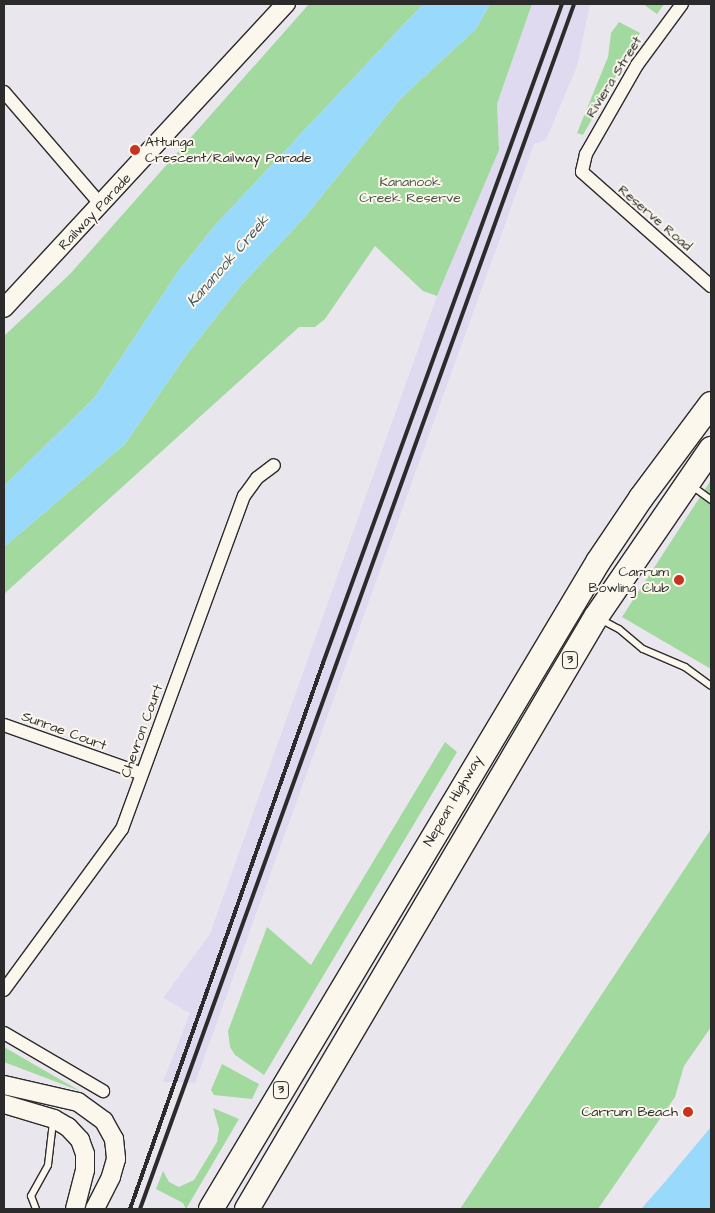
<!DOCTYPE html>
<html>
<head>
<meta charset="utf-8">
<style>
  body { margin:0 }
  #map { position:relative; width:715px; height:1213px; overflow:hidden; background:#eae6ee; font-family:"Architects Daughter",sans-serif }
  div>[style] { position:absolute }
  .built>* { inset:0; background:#dfdaef }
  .green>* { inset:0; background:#a1d99e }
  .water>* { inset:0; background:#99d9fb }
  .roads { filter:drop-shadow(1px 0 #2b2b2b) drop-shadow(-1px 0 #2b2b2b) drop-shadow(0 1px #2b2b2b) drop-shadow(0 -1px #2b2b2b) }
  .lane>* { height:6px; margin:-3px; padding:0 3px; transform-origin:3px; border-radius:3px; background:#fbf7ec }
  .street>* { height:12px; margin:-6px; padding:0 6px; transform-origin:6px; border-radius:6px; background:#fbf7ec }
  .secondary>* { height:18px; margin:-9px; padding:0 9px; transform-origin:9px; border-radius:9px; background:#fbf7ec }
  .highway>* { height:24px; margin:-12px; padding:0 12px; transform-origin:12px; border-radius:12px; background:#fbf7ec }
  .rail>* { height:4px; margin:-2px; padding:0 2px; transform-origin:2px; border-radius:2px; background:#2b2b2b }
  .dots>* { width:14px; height:14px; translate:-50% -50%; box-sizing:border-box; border:2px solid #fbf7ec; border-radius:50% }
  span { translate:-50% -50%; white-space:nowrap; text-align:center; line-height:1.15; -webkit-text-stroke:4px #fbf7ec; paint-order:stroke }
  .shield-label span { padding:1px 4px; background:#fbf7ec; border:1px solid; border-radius:4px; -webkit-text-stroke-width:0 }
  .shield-label { font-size:12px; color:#2b2b2b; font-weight:700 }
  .street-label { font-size:14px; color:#2b2b2b }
  .poi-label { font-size:14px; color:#2b2b2b }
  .left { translate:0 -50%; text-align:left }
  .right { translate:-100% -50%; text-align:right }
  .park-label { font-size:14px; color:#485648 }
  .water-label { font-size:15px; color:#46565f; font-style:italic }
  .frame { position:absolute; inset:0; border:5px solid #2b2b2b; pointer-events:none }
</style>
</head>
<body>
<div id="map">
  <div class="built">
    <i style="clip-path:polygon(532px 4px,590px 4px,577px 66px,546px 140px,534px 144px,195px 1083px,163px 1082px,190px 1013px,163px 998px,210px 934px,437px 296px,499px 150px,497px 104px)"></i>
  </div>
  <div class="green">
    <i style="clip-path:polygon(309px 4px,423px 4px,217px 223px,179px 270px,95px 397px,4px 486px,4px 336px,70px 274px)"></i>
    <i style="clip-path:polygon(490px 4px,532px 4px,497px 104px,499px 150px,437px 296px,423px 291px,375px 246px,325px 319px,315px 327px,299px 327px,4px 594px,4px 547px,125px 444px,187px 354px,244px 282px,304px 218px,401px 98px,476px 29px)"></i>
    <i style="clip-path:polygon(643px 4px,664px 4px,657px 14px)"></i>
    <i style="clip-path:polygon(619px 22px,640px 33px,583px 135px,577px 133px,608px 57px,611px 33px)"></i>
    <i style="clip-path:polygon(711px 480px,711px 669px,622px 617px)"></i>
    <i style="clip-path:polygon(445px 742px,457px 752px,264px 1075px,235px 1055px,230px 1047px,228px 1031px,267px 927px,311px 965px)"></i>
    <i style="clip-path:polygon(711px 829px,711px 1027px,684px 1066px,675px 1097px,598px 1209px,460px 1209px)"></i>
    <i style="clip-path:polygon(4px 1047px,80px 1091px,4px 1062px)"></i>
    <i style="clip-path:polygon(222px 1064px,259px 1084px,252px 1099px,214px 1095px,211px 1090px)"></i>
    <i style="clip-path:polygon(213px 1108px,239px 1119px,186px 1209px,183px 1203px,156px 1189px,163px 1171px,169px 1182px,179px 1187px,194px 1180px,217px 1142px,219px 1129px)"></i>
  </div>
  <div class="water">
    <i style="clip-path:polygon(423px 4px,490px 4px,476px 29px,401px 98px,304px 218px,244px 282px,187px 354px,125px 444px,4px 547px,4px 486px,95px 397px,179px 270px,217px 223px)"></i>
    <i style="clip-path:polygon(711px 1127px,711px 1209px,641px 1209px,664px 1183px)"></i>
  </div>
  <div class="roads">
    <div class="lane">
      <i style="left:692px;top:486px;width:24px;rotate:36deg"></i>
      <i style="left:600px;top:619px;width:21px;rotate:28deg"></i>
      <i style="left:619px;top:629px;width:31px;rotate:40deg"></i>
      <i style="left:643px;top:649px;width:46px;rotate:23.2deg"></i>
      <i style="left:685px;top:667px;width:32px;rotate:36deg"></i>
      <i style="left:36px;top:1209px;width:14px;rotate:-111deg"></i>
      <i style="left:31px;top:1196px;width:35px;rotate:-61deg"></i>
      <i style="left:48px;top:1165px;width:43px;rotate:-83.4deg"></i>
    </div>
    <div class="street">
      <i style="left:682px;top:4px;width:76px;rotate:126.4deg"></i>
      <i style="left:637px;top:65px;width:103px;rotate:119.8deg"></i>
      <i style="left:586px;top:154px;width:18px;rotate:103deg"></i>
      <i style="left:582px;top:172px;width:172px;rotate:41.5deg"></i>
      <i style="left:4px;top:92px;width:150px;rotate:49.3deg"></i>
      <i style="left:4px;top:725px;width:146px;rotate:19.5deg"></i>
      <i style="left:4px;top:990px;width:200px;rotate:-53.8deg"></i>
      <i style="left:122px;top:829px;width:355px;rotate:-69.9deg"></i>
      <i style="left:244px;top:496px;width:22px;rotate:-54deg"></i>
      <i style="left:257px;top:478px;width:21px;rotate:-37deg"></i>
      <i style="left:4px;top:1033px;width:115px;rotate:30.4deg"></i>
    </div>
    <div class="secondary">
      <i style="left:4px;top:308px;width:415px;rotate:-47.2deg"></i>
      <i style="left:4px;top:1085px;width:76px;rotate:12.9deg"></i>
      <i style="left:78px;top:1102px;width:32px;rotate:36deg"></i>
      <i style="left:104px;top:1121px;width:21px;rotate:61deg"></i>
      <i style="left:114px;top:1139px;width:20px;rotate:84deg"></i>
      <i style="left:116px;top:1159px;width:19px;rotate:106deg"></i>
      <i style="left:111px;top:1177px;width:36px;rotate:117deg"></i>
      <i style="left:4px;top:1104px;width:52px;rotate:16.7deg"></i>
      <i style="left:54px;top:1119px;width:16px;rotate:30deg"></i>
      <i style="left:68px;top:1127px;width:18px;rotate:47deg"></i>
      <i style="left:80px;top:1140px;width:15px;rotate:70deg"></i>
      <i style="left:85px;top:1154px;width:16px;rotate:90deg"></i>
      <i style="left:85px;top:1170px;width:40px;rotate:104.4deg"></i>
    </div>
    <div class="highway">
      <i style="left:211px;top:1209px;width:754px;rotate:-59.11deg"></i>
      <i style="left:598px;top:562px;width:77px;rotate:-56.1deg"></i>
      <i style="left:641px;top:498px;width:117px;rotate:-53.3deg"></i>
      <i style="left:247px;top:1209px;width:687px;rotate:-59.48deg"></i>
      <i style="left:596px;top:617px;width:204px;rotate:-55.6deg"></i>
    </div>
  </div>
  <div class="rail">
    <i style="left:130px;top:1209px;width:579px;rotate:-70.53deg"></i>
    <i style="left:323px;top:663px;width:701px;rotate:-70.07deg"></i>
    <i style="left:140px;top:1209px;width:1281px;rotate:-70.19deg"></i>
  </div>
  <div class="dots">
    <i style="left:135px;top:150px;background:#c8321e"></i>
    <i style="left:679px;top:580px;background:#c8321e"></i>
    <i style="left:688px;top:1112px;background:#c8321e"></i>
  </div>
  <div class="shield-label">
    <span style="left:570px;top:660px">3</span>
    <span style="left:281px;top:1090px">3</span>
  </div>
  <div class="street-label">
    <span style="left:614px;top:77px;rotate:-58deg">Riviera Street</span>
    <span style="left:95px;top:212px;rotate:-47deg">Railway Parade</span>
    <span style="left:655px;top:218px;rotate:41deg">Reserve Road</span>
    <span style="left:64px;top:731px;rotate:20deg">Sunrae Court</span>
    <span style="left:142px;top:731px;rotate:-70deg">Chevron Court</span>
    <span style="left:453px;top:801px;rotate:-60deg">Nepean Highway</span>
  </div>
  <div class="poi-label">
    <span class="left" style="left:145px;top:150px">Attunga<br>Crescent/Railway Parade</span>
    <span class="right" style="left:669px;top:580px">Carrum<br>Bowling Club</span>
    <span class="right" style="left:678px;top:1112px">Carrum Beach</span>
  </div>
  <div class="park-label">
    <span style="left:410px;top:190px">Kananook<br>Creek Reserve</span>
  </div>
  <div class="water-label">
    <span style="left:228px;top:261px;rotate:-49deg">Kananook Creek</span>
  </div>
  <div class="frame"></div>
</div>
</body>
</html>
